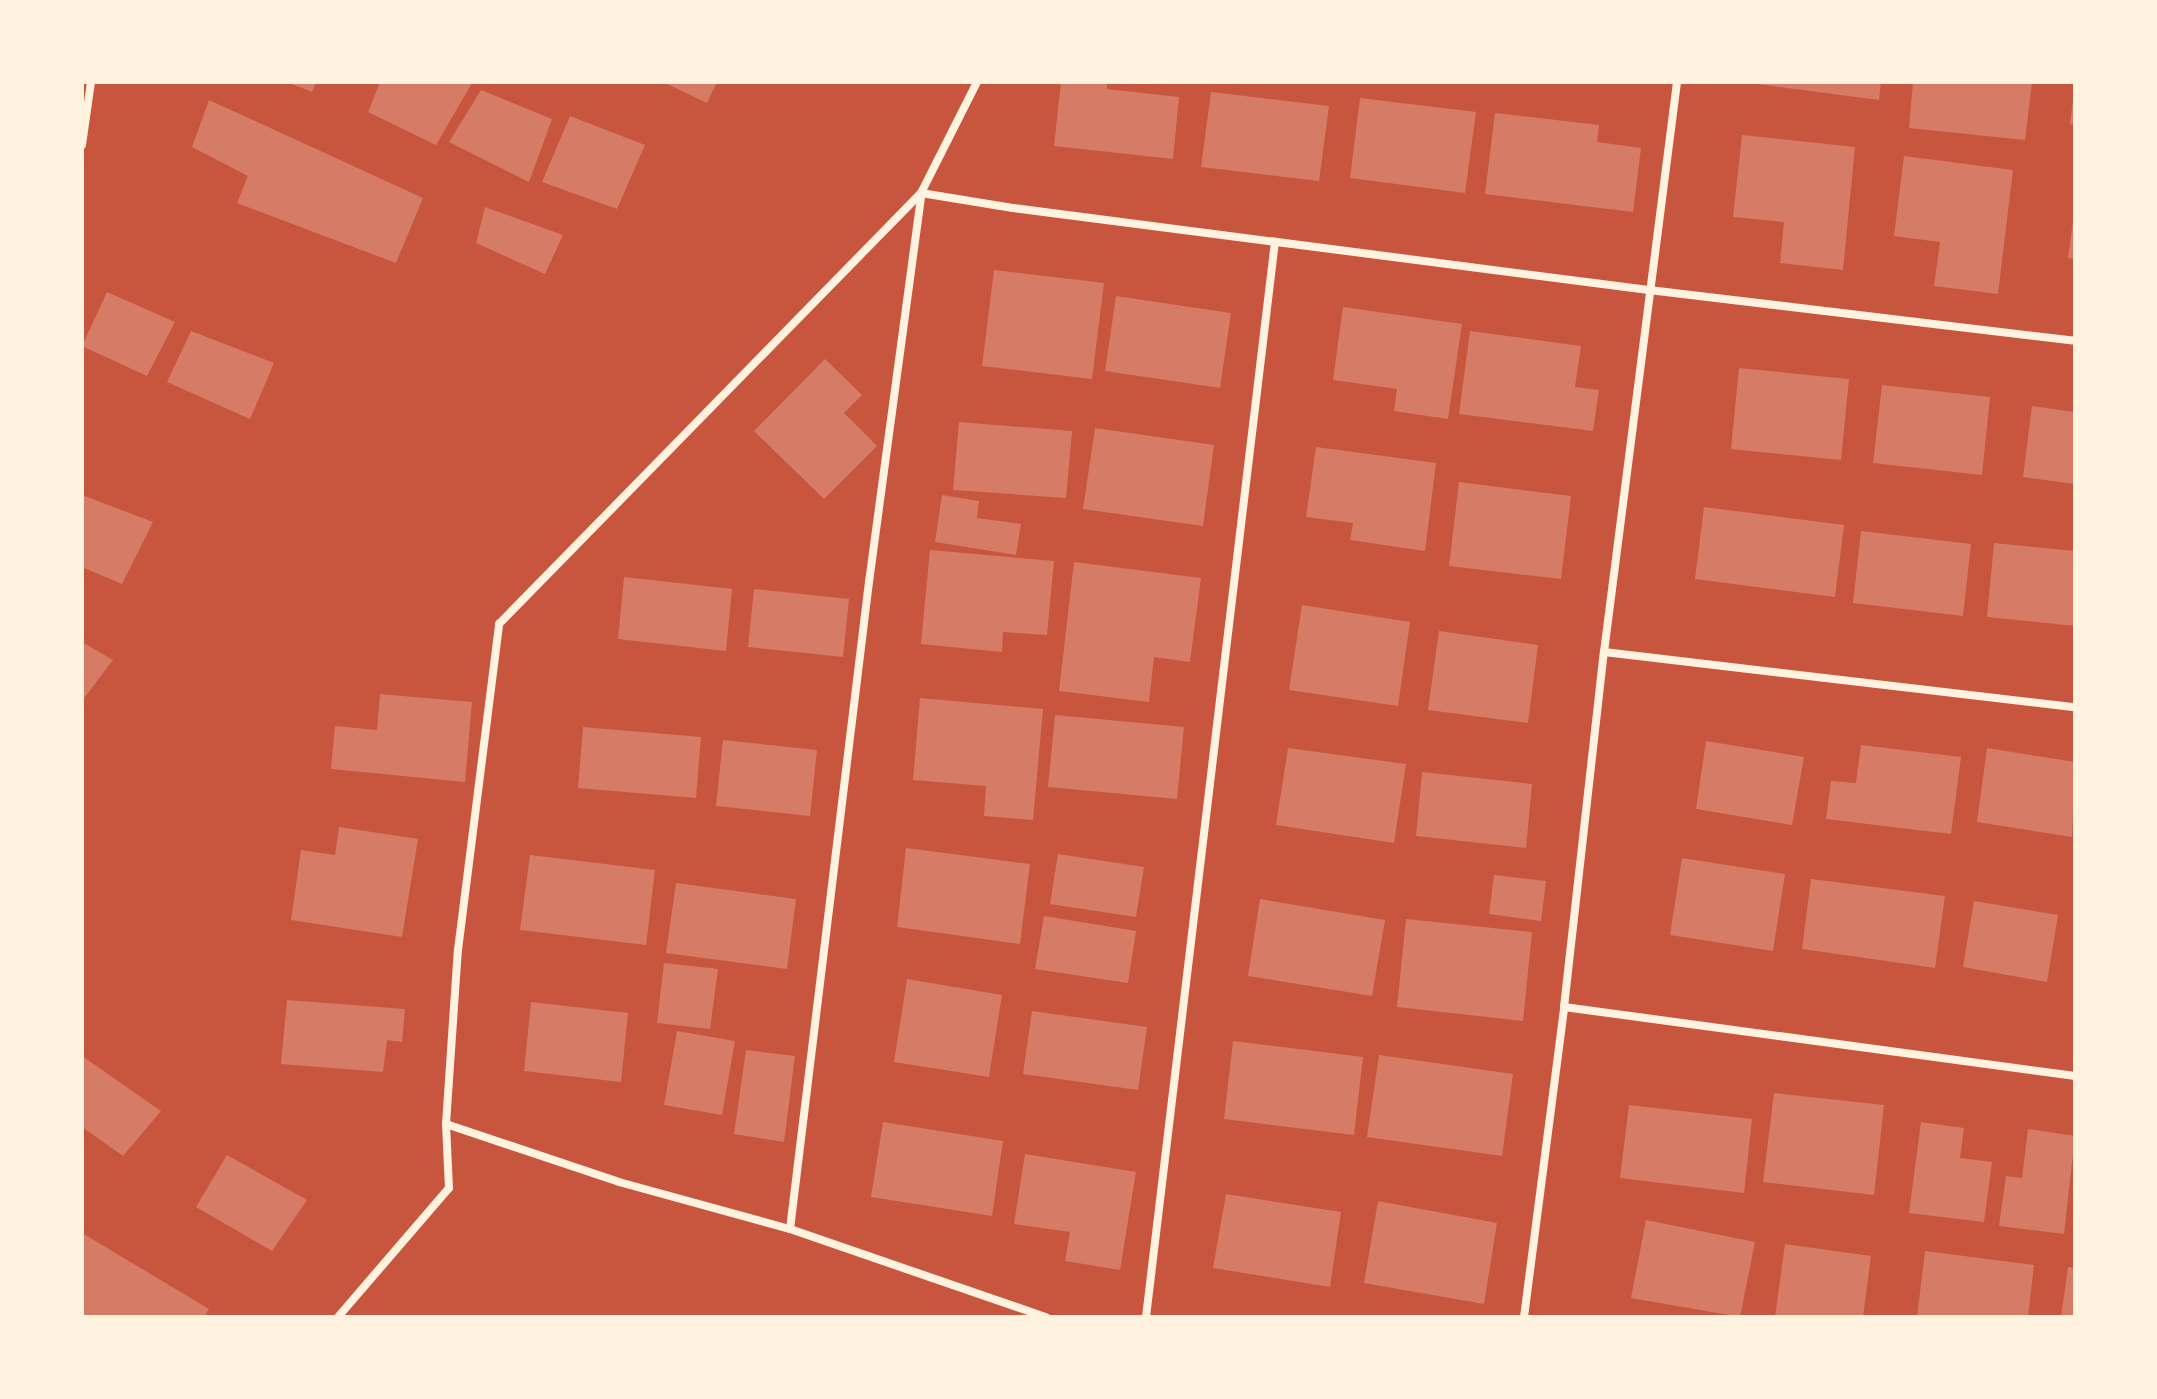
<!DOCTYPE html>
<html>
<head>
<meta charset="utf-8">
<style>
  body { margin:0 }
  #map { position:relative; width:2157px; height:1399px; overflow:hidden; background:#c8553d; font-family:"Source Sans 3",sans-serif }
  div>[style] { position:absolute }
  .building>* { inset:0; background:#d67c66 }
  .minor>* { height:8px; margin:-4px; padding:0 4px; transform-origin:4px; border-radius:4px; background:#fff3e0 }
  span { translate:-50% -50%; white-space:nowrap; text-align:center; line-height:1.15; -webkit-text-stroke:6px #fff3e0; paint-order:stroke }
  .frame { position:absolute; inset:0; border:84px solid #fff3e0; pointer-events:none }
</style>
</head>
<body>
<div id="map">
  <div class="building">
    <i style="clip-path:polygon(287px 82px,316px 82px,312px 92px)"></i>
    <i style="clip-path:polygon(380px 82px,469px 82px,472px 83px,436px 145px,368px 112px)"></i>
    <i style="clip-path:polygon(663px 82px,717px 82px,707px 103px)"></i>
    <i style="clip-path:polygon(1061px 82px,1107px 82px,1107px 89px,1179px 97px,1173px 159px,1054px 146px)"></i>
    <i style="clip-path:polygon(1742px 82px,1881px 82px,1879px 100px)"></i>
    <i style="clip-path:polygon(1913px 82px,2032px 82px,2025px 140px,1909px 128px)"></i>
    <i style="clip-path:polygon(481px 90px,552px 119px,529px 182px,449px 142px)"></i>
    <i style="clip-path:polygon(1211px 92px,1329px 106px,1319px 181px,1201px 167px)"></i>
    <i style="clip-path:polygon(1360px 98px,1476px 112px,1465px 193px,1350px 178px)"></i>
    <i style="clip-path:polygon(209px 100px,423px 198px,396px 263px,237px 203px,248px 176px,192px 147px)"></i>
    <i style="clip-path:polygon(2073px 100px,2075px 100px,2075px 125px,2070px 124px)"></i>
    <i style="clip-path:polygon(1495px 113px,1599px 125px,1597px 142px,1641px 148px,1633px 212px,1485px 194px)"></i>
    <i style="clip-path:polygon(570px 116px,645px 145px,617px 209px,542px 182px)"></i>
    <i style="clip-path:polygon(1742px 135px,1855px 147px,1843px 270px,1780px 263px,1784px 222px,1733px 217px)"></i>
    <i style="clip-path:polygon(1904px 156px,2013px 170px,1998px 294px,1934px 286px,1940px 242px,1894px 236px)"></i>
    <i style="clip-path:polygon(485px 207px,563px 235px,545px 274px,476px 243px)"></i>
    <i style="clip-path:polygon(2073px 221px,2075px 222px,2075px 259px,2068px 258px)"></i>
    <i style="clip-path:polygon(994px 270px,1104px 283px,1092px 379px,982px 366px)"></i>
    <i style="clip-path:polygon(107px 292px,175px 322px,147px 376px,82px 346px)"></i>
    <i style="clip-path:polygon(1116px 296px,1231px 313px,1220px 388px,1105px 371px)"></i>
    <i style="clip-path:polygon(1343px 307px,1462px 324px,1448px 419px,1394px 411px,1397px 389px,1333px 380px)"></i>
    <i style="clip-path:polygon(191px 331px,274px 363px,250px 419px,167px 382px)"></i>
    <i style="clip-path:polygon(1470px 331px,1581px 346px,1575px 387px,1599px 390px,1593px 431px,1459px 414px)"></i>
    <i style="clip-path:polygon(825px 359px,862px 395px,844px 413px,877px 446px,824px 499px,754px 431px)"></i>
    <i style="clip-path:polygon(1739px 368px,1849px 379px,1841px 460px,1731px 449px)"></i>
    <i style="clip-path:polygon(1882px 385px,1990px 397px,1982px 475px,1873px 463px)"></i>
    <i style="clip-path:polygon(2032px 406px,2075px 412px,2075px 484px,2023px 477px)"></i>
    <i style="clip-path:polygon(959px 422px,1072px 431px,1066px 498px,953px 490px)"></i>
    <i style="clip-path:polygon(1095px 428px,1214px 445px,1203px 526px,1083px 509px)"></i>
    <i style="clip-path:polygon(1316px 447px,1436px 463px,1425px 551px,1350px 540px,1353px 523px,1306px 517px)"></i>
    <i style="clip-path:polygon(1459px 482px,1571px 496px,1561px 579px,1449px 566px)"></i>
    <i style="clip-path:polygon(82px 495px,153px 522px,122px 584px,82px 567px)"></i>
    <i style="clip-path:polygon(942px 495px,979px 501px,977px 518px,1021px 524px,1016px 555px,935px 542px)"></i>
    <i style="clip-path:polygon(1704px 507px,1844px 525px,1835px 597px,1695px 579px)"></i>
    <i style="clip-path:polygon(1861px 531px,1971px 544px,1963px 616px,1853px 603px)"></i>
    <i style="clip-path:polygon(1994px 543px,2075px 551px,2075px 626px,1987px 617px)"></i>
    <i style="clip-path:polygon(930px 550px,1054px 561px,1047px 635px,1003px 632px,1002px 652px,921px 644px)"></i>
    <i style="clip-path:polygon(1074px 562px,1201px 578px,1190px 662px,1154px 657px,1149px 702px,1059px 691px)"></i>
    <i style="clip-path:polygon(624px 577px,732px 589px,726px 651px,618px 639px)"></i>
    <i style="clip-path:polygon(754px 589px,849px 599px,843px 657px,748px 647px)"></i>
    <i style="clip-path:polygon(1302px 605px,1410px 622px,1398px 706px,1289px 690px)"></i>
    <i style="clip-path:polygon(1439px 631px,1538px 645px,1528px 723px,1428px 710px)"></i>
    <i style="clip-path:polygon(82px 642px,113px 660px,82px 701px)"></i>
    <i style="clip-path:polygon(380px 694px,472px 702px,465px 782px,331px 769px,335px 726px,377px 730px)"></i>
    <i style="clip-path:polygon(920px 698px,1043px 709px,1033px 820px,984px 816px,986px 786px,913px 780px)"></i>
    <i style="clip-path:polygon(1055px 715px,1184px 727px,1177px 799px,1048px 787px)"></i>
    <i style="clip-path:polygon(583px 727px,701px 737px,696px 798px,578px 788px)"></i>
    <i style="clip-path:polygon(723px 740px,817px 750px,810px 816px,716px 806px)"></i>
    <i style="clip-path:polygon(1706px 741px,1804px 757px,1792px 825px,1696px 809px)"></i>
    <i style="clip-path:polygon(1861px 745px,1961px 757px,1951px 834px,1826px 819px,1831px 781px,1856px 783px)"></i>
    <i style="clip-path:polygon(1288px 748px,1406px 764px,1394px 843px,1276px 825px)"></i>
    <i style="clip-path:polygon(1987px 748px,2075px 762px,2072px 837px,1977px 822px)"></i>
    <i style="clip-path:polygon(1422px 772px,1532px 784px,1526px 848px,1416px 836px)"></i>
    <i style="clip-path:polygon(339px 827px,418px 839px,402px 937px,291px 920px,301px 850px,335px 855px)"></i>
    <i style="clip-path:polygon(906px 848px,1030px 864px,1020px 944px,897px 927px)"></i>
    <i style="clip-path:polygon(1058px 854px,1144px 867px,1136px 917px,1050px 904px)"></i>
    <i style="clip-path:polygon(530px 855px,655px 870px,646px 945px,520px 930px)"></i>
    <i style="clip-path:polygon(1682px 858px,1785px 874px,1773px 951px,1670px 935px)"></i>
    <i style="clip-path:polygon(1494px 875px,1546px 881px,1541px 921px,1489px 914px)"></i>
    <i style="clip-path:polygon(1811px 879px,1945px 896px,1935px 968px,1802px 949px)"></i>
    <i style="clip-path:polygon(676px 883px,796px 899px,787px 969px,666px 953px)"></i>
    <i style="clip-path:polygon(1260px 899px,1385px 920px,1372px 996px,1248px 976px)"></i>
    <i style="clip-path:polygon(1974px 901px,2058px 915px,2047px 982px,1963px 967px)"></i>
    <i style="clip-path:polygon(1044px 916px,1136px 931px,1128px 983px,1035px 969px)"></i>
    <i style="clip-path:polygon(1406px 919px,1532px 932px,1523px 1021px,1397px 1007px)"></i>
    <i style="clip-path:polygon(664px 963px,718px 969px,710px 1029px,657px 1023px)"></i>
    <i style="clip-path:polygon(907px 979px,1002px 995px,989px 1077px,894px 1062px)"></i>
    <i style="clip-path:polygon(287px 1000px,405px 1009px,402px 1042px,387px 1040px,383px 1072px,281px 1064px)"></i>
    <i style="clip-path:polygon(531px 1002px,628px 1013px,621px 1082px,524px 1071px)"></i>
    <i style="clip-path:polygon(1032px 1011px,1147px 1027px,1138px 1090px,1023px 1074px)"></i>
    <i style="clip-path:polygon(677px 1031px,735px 1041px,722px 1115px,664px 1105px)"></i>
    <i style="clip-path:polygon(1233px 1041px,1363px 1057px,1354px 1135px,1224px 1119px)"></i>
    <i style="clip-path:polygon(746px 1050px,795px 1056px,784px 1142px,734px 1134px)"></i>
    <i style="clip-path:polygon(1379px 1055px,1513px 1074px,1502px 1156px,1367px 1137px)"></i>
    <i style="clip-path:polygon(82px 1056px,161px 1111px,123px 1156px,82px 1127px)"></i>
    <i style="clip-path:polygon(1774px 1093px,1884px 1105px,1874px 1195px,1763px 1182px)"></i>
    <i style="clip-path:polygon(1629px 1105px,1752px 1119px,1744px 1193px,1620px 1178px)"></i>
    <i style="clip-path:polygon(883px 1122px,1003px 1141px,992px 1216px,871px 1197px)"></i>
    <i style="clip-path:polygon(1921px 1122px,1964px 1128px,1960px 1158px,1992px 1162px,1984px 1222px,1909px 1213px)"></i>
    <i style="clip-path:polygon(2028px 1129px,2075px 1136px,2064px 1234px,1999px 1226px,2006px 1176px,2022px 1178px)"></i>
    <i style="clip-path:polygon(1025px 1154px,1136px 1172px,1120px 1270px,1065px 1261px,1070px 1232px,1014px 1224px)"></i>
    <i style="clip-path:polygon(227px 1155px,307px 1200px,272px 1251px,196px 1207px)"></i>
    <i style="clip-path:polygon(1226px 1194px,1341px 1212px,1330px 1287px,1213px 1268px)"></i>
    <i style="clip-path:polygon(1378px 1201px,1497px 1223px,1484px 1304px,1364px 1283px)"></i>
    <i style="clip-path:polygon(1646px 1220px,1755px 1242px,1740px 1317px,1631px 1298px)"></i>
    <i style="clip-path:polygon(82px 1233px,209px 1309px,204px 1317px,82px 1317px)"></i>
    <i style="clip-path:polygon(1785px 1244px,1871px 1256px,1863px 1317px,1775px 1317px)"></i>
    <i style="clip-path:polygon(1925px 1251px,2034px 1265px,2028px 1317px,1917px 1317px)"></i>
    <i style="clip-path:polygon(2068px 1267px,2075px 1268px,2075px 1317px,2061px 1317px)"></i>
  </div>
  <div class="minor">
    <i style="left:82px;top:145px;width:64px;rotate:-81.9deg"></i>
    <i style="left:921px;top:193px;width:93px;rotate:9.3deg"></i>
    <i style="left:1013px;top:208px;width:641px;rotate:7.35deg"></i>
    <i style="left:1649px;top:290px;width:429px;rotate:6.8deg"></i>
    <i style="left:1604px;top:652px;width:474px;rotate:6.7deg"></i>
    <i style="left:1564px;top:1007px;width:516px;rotate:7.69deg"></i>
    <i style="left:446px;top:1124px;width:182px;rotate:18.5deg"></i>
    <i style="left:619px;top:1182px;width:177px;rotate:15.4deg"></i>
    <i style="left:790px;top:1229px;width:271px;rotate:19deg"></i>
    <i style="left:790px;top:1229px;width:652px;rotate:-83.04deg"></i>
    <i style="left:869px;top:582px;width:390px;rotate:-82.3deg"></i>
    <i style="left:338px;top:1317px;width:170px;rotate:-49.3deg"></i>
    <i style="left:449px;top:1188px;width:64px;rotate:-92.7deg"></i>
    <i style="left:446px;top:1124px;width:174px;rotate:-86.1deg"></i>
    <i style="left:458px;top:950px;width:329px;rotate:-82.8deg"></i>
    <i style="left:499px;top:624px;width:603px;rotate:-45.6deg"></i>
    <i style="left:921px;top:193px;width:124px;rotate:-63.2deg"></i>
    <i style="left:1146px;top:1317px;width:1083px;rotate:-83.16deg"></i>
    <i style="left:1524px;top:1317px;width:313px;rotate:-82.6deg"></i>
    <i style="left:1564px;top:1007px;width:357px;rotate:-83.6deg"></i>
    <i style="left:1604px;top:652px;width:575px;rotate:-82.7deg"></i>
  </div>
  <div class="frame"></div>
</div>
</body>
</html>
